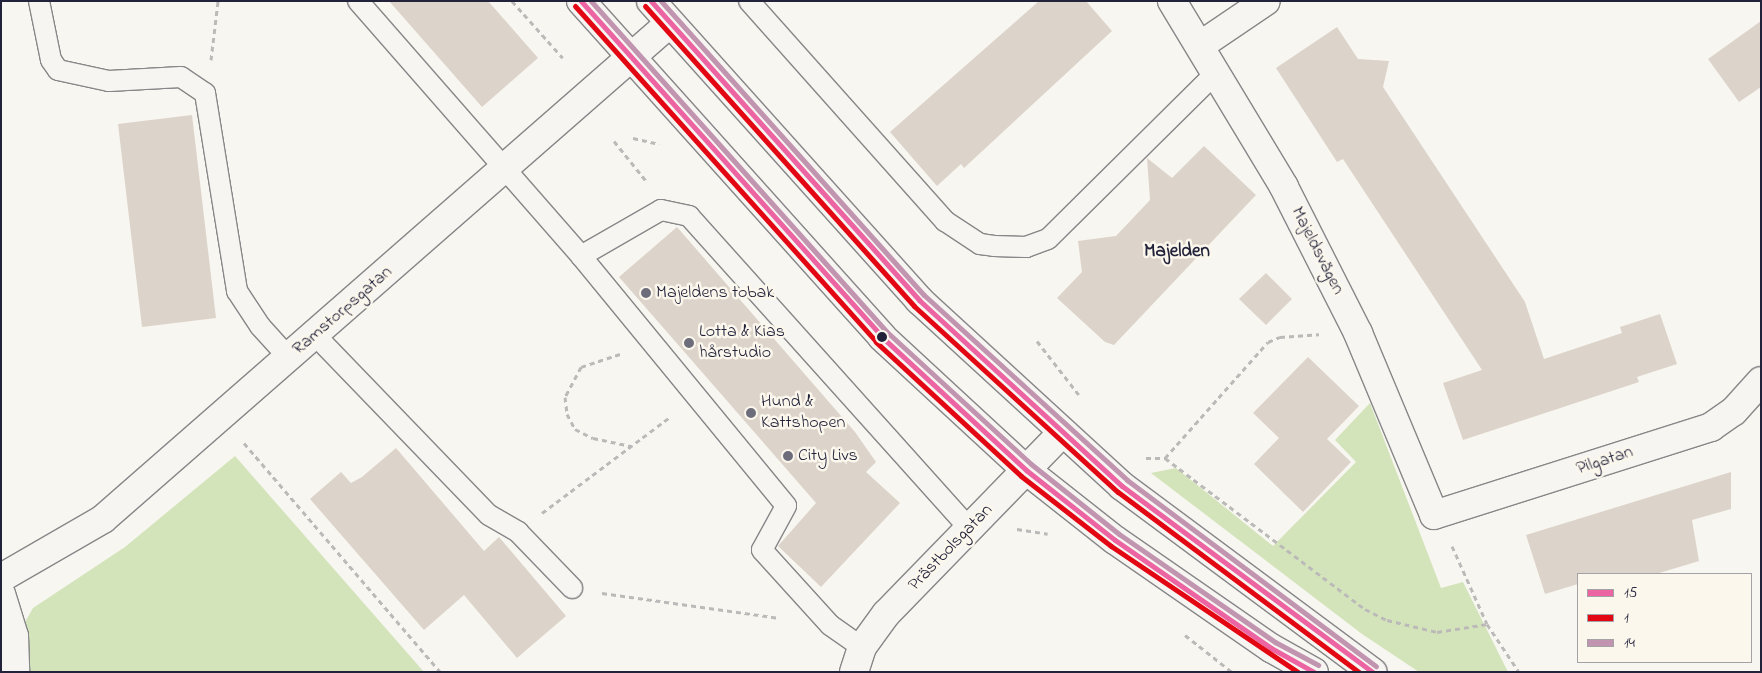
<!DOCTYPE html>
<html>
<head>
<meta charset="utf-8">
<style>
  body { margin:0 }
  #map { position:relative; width:1762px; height:673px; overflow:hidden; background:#f8f6f0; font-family:"Indie Flower",sans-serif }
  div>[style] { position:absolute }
  .green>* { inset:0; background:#d3e4bb }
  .building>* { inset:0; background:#dcd3ca }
  .path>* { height:3px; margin-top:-1.5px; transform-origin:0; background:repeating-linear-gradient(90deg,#bcbab9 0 5px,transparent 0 9px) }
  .roads { filter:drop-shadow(1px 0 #878688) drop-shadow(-1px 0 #878688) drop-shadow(0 1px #878688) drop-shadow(0 -1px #878688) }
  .service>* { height:20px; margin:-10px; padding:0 10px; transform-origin:10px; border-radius:10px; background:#f6f5f1 }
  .minor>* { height:28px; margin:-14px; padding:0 14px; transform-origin:14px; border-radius:14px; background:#f6f5f1 }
  .secondary>* { height:28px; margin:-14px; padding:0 14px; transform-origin:14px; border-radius:14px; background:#f6f5f1 }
  .bus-1>* { height:5px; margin:-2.5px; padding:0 2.5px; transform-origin:2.5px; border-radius:2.5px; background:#ec64a1 }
  .bus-2>* { height:5px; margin:-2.5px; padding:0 2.5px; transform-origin:2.5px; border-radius:2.5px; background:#e30613 }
  .bus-3>* { height:5px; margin:-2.5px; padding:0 2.5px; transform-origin:2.5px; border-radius:2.5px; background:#c195af }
  .dots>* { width:14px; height:14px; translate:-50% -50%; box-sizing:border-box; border:2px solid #fbf7ec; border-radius:50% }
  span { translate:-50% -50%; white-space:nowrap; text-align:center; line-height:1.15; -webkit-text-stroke:5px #fbf7ec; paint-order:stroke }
  .street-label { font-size:18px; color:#22223b }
  .poi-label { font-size:18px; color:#22223b }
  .left { translate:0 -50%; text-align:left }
  .neighbourhood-label { font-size:19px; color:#22223b; font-weight:700 }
  .frame { position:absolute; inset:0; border:2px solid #22223b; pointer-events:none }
  .legend { position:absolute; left:1577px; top:573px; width:175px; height:90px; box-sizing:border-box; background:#fbf7ec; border:1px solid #a4a2a5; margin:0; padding:6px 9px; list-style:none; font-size:15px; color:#22223b }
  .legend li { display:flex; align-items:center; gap:10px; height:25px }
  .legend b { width:25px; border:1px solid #a4a2a5 }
</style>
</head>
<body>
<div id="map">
  <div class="green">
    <i style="clip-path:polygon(1370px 403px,1441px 588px,1463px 582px,1508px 672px,1419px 672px,1362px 634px,1151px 473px,1176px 468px,1273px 546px,1356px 462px,1335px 440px)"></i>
    <i style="clip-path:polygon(235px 456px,424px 672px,30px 672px,25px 622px,33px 608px,125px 547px)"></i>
  </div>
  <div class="building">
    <i style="clip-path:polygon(389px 1px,488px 1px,538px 58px,482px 107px)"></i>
    <i style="clip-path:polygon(1039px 1px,1086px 1px,1112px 31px,964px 168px,961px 164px,937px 186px,890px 132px)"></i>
    <i style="clip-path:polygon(1761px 21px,1761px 87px,1739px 102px,1708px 59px)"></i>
    <i style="clip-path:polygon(1337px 27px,1358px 59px,1389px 61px,1383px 87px,1525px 302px,1544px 359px,1622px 333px,1620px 327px,1660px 314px,1677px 364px,1637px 377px,1639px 382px,1463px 440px,1443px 383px,1482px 370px,1343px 159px,1337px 162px,1276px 68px)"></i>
    <i style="clip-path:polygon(192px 115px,216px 318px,142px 327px,118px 124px)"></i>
    <i style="clip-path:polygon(1204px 146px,1256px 195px,1114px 345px,1105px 342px,1057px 298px,1082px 272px,1078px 241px,1116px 236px,1150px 200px,1147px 158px,1172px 178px)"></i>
    <i style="clip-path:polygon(677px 227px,855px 432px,876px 462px,866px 472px,900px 503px,821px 587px,778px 546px,816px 503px,619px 277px)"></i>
    <i style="clip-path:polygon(1266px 273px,1292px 299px,1266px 325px,1239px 299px)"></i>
    <i style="clip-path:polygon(1308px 357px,1359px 406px,1327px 439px,1351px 462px,1303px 512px,1254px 464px,1279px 438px,1253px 413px)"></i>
    <i style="clip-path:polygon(396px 448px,484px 551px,499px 537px,566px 616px,517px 658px,464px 595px,424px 630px,310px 499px,341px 472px,351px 483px,362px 477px)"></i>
    <i style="clip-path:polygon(1731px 472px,1731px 509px,1692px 520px,1699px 561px,1656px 574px,1578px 574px,1578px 584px,1545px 594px,1526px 535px)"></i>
  </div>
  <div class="path">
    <i style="left:512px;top:1px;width:76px;rotate:48.2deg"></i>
    <i style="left:211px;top:60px;width:59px;rotate:-83.2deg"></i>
    <i style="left:633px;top:138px;width:27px;rotate:13deg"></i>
    <i style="left:614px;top:141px;width:53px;rotate:51.2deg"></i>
    <i style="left:1037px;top:341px;width:68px;rotate:52.1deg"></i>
    <i style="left:620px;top:354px;width:41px;rotate:161.6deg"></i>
    <i style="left:581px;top:367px;width:34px;rotate:118deg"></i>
    <i style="left:565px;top:397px;width:17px;rotate:83deg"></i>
    <i style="left:567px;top:414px;width:17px;rotate:62deg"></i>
    <i style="left:575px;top:429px;width:20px;rotate:27deg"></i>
    <i style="left:593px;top:438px;width:40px;rotate:12deg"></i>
    <i style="left:244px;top:443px;width:301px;rotate:49.4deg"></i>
    <i style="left:1146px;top:458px;width:19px"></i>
    <i style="left:1165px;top:458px;width:251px;rotate:37.1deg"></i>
    <i style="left:1365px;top:609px;width:25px;rotate:27deg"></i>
    <i style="left:1387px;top:620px;width:51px;rotate:13.5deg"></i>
    <i style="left:1437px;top:632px;width:51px;rotate:-9.1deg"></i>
    <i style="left:1165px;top:458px;width:155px;rotate:-48.4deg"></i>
    <i style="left:1268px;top:342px;width:13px;rotate:-23deg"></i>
    <i style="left:1280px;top:337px;width:39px;rotate:-4deg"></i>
    <i style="left:542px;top:513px;width:161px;rotate:-36.9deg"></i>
    <i style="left:1017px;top:529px;width:31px;rotate:9deg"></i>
    <i style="left:1452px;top:546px;width:85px;rotate:65.8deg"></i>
    <i style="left:1487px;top:624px;width:58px;rotate:56.3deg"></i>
    <i style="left:602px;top:593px;width:179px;rotate:8deg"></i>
    <i style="left:1185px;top:635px;width:60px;rotate:38.2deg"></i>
  </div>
  <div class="roads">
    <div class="service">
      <i style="left:39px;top:1px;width:60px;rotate:78.5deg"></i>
      <i style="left:51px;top:60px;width:12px;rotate:55deg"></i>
      <i style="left:58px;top:70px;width:52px;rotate:12.2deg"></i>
      <i style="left:109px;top:81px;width:72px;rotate:-3.2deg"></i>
      <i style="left:181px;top:77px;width:29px;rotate:34deg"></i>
      <i style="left:205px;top:93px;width:201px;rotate:80.8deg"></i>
      <i style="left:237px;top:291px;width:42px;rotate:56.7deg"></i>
      <i style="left:260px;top:326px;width:43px;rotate:47.8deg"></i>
      <i style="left:358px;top:1px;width:339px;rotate:48.8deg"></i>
      <i style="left:581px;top:256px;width:92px;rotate:-29.9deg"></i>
      <i style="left:661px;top:210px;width:29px;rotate:12deg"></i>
      <i style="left:689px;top:216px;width:421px;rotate:48.1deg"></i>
      <i style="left:749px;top:1px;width:295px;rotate:48.3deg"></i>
      <i style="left:945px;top:221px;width:42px;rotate:33.3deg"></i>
      <i style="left:980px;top:244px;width:14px;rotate:8deg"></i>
      <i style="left:994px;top:246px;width:32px;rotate:2deg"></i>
      <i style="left:1026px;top:247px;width:23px;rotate:-20deg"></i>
      <i style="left:1048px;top:239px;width:238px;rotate:-44.7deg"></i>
      <i style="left:581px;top:256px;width:323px;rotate:50.6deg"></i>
      <i style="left:786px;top:506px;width:50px;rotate:118.6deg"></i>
      <i style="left:762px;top:550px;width:101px;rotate:47.8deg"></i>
      <i style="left:830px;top:625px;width:39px;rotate:35deg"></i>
      <i style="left:315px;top:335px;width:250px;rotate:46deg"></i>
      <i style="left:489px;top:515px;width:34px;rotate:30deg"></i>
      <i style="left:518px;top:532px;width:78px;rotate:46deg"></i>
    </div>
    <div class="minor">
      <i style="left:1172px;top:1px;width:217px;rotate:58.9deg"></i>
      <i style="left:1284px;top:187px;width:164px;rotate:63.1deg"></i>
      <i style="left:1358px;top:333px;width:197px;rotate:67.3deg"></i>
      <i style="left:1434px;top:515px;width:291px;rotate:-17.6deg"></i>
      <i style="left:1711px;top:427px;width:28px;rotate:-35deg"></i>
      <i style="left:1734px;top:411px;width:40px;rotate:-48deg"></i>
      <i style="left:1201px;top:45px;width:78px;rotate:-34.1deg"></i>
      <i style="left:1px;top:578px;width:118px;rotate:-30deg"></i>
      <i style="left:103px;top:519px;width:753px;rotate:-41.18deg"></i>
      <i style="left:1px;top:594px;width:44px;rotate:72.8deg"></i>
      <i style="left:14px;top:636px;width:36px;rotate:88deg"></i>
      <i style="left:854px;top:672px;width:26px;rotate:-72deg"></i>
      <i style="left:862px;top:647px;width:41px;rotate:-54deg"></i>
      <i style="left:886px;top:614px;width:252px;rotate:-45.8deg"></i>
    </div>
    <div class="secondary">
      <i style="left:581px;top:1px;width:451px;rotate:48.1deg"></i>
      <i style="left:882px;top:337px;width:196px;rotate:42.7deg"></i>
      <i style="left:1026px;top:470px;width:113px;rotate:38.2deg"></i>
      <i style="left:1115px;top:540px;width:190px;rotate:34.7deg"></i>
      <i style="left:1271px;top:648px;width:49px;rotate:29.2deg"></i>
      <i style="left:651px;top:1px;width:402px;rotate:48.1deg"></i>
      <i style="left:919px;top:300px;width:275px;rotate:42.5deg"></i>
      <i style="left:1122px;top:486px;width:312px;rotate:36.6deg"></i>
    </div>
  </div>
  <div class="bus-1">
    <i style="left:581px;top:1px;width:451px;rotate:48.1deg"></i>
    <i style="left:882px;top:337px;width:196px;rotate:42.7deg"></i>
    <i style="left:1026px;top:470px;width:113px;rotate:38.2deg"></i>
    <i style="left:1115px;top:540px;width:190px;rotate:34.7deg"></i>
    <i style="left:1271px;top:648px;width:49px;rotate:29.2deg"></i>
    <i style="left:651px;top:1px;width:402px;rotate:48.1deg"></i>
    <i style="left:919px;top:300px;width:275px;rotate:42.5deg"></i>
    <i style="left:1122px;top:486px;width:312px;rotate:36.6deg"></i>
  </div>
  <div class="bus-2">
    <i style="left:575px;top:6px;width:451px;rotate:48.1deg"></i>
    <i style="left:876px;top:342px;width:197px;rotate:42.7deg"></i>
    <i style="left:1021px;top:476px;width:114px;rotate:37.9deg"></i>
    <i style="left:1111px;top:546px;width:225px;rotate:34deg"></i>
    <i style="left:645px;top:6px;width:403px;rotate:48.1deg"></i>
    <i style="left:914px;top:306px;width:276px;rotate:42.4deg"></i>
    <i style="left:1118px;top:492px;width:301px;rotate:36.8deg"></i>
  </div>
  <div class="bus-3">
    <i style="left:591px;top:1px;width:444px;rotate:48.2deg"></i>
    <i style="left:887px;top:332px;width:195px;rotate:42.5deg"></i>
    <i style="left:1031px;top:464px;width:112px;rotate:38.5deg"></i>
    <i style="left:1119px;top:534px;width:190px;rotate:34.7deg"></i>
    <i style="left:1275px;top:642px;width:49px;rotate:28.1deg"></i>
    <i style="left:661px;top:1px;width:394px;rotate:48.2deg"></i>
    <i style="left:924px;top:295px;width:275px;rotate:42.3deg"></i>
    <i style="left:1127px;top:480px;width:311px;rotate:36.8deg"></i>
  </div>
  <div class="dots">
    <i style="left:646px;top:293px;background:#6d6c7a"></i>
    <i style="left:882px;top:337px;background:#22223b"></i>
    <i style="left:689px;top:343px;background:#6d6c7a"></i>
    <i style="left:751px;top:413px;background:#6d6c7a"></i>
    <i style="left:788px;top:456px;background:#6d6c7a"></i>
  </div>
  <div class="street-label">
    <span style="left:1317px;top:251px;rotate:63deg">Majeldsvägen</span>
    <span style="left:343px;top:311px;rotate:-41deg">Ramstorpsgatan</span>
    <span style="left:1605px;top:461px;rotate:-18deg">Pilgatan</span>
    <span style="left:951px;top:548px;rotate:-46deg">Prästbolsgatan</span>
  </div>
  <div class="poi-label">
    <span class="left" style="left:656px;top:293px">Majeldens tobak</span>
    <span class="left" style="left:699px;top:343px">Lotta &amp; Kias<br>hårstudio</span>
    <span class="left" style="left:761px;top:413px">Hund &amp;<br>Kattshopen</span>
    <span class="left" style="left:798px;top:456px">City Livs</span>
  </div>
  <div class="neighbourhood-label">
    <span style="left:1177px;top:252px">Majelden</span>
  </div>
  <div class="frame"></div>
  <ul class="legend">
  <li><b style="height:6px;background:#ec64a1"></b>15</li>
  <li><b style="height:6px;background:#e30613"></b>1</li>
  <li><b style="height:6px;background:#c195af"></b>14</li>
  </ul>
</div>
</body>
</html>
